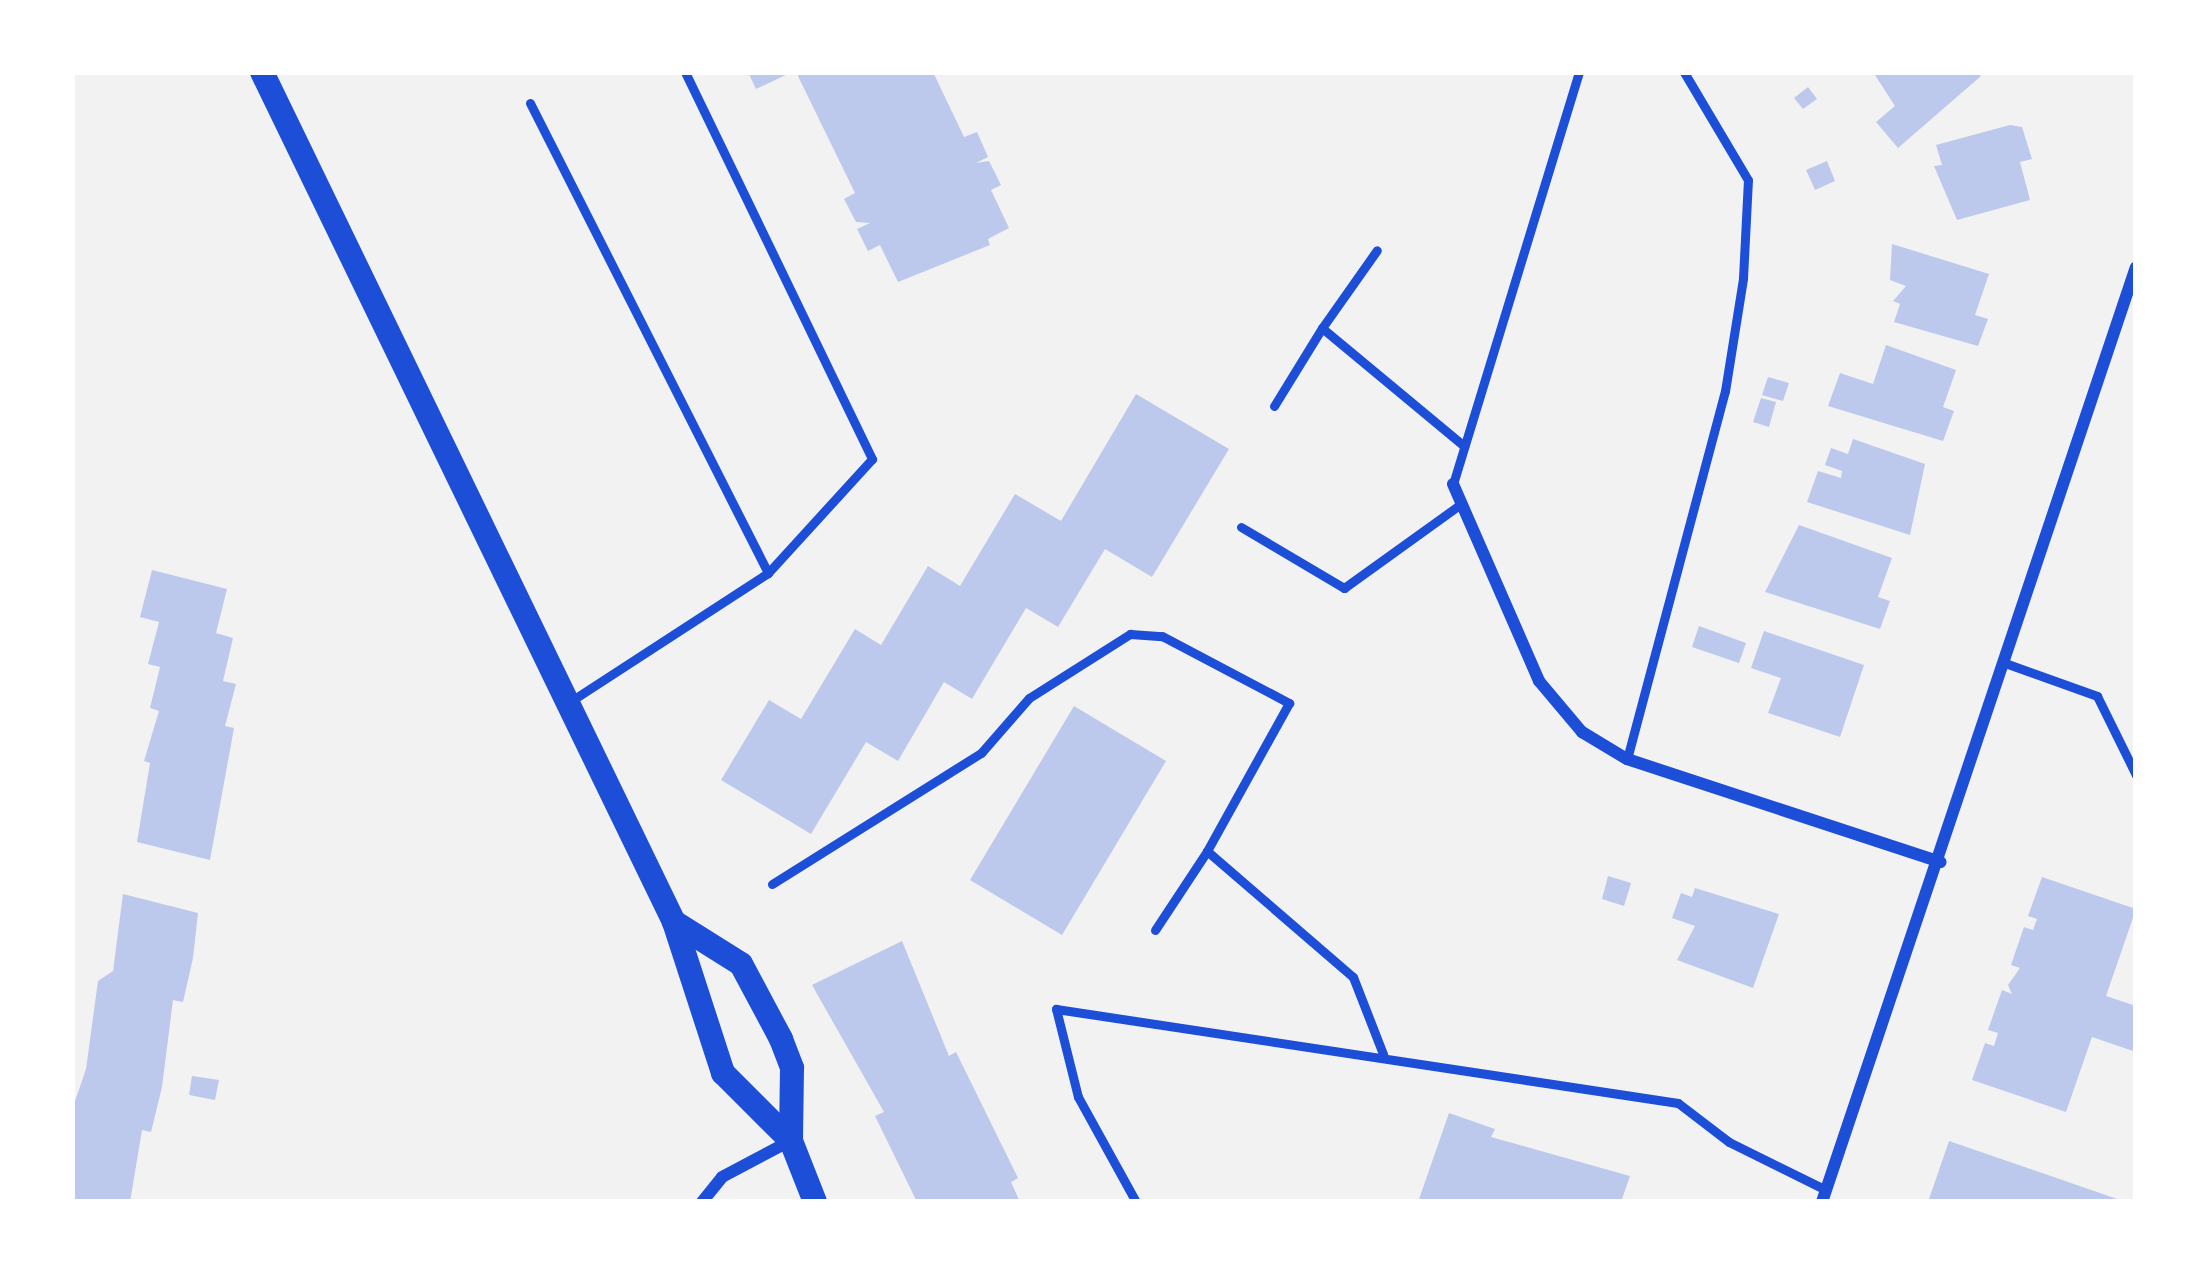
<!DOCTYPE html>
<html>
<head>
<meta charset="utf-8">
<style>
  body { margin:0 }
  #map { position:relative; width:2208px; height:1274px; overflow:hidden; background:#f2f2f2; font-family:"Nunito Sans",sans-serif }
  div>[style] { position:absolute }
  .building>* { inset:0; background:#bdc9ec }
  .service>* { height:9px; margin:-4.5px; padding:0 4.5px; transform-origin:4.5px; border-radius:4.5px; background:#1d4ed8 }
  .minor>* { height:12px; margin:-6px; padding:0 6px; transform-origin:6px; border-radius:6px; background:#1d4ed8 }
  .secondary>* { height:24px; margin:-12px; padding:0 12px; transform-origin:12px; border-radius:12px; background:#1d4ed8 }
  span { translate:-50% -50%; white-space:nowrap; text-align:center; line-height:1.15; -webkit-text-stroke:12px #fff; paint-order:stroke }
  .frame { position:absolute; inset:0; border:75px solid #fff; pointer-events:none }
</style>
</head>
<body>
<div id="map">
  <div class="building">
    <i style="clip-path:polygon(748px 72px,792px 72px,756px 89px)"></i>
    <i style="clip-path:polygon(796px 72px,933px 72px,964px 137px,977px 132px,988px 157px,976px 163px,989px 161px,1001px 185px,991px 190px,1009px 228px,988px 239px,990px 245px,898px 282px,880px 245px,868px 251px,857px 229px,870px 223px,856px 222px,844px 199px,855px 193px)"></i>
    <i style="clip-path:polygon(1873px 72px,1977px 72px,1981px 76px,1898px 148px,1876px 122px,1895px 106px)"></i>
    <i style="clip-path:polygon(1808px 87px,1817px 99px,1803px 109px,1794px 98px)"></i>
    <i style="clip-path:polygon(2010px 125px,2022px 127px,2032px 159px,2020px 162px,2030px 200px,1957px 220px,1934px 166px,1942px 165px,1936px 145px)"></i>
    <i style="clip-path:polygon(1827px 161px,1835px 181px,1815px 190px,1806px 170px)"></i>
    <i style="clip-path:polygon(1892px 244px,1989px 274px,1975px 315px,1988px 319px,1978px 346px,1894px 322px,1900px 304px,1893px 301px,1906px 286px,1890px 280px)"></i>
    <i style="clip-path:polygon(1886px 345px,1956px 370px,1943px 407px,1954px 411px,1943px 441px,1828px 406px,1840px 373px,1873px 384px)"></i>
    <i style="clip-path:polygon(1768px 377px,1789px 383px,1783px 401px,1762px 395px)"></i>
    <i style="clip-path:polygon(1136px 394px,1229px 449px,1152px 577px,1105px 549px,1058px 627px,1026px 608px,972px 699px,944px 682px,898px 761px,866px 742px,811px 834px,721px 780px,769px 700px,801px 719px,855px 629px,881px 645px,928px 566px,960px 586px,1015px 494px,1061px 521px)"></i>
    <i style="clip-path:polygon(1761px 398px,1776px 402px,1769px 427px,1753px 422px)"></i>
    <i style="clip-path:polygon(1853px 439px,1925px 464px,1910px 535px,1807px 502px,1818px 471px,1841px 478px,1842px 471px,1825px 465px,1831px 448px,1848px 454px)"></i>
    <i style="clip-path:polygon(1799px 525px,1892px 558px,1878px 597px,1890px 601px,1880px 629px,1765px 592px)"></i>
    <i style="clip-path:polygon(152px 570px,227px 589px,216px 633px,233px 638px,223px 681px,236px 684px,225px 726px,234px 728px,210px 860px,137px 842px,150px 763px,144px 761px,159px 711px,150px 708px,160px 667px,148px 664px,159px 622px,140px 617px)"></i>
    <i style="clip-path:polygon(1699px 626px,1746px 643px,1739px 663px,1692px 647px)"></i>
    <i style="clip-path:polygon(1764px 631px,1864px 665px,1840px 737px,1768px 713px,1781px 678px,1751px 668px)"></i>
    <i style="clip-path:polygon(1074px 706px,1166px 761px,1062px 935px,970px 880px)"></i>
    <i style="clip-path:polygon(1608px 876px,1631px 883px,1624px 906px,1602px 899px)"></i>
    <i style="clip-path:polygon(2042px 877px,2136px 909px,2106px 996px,2136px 1006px,2136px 1052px,2092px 1037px,2066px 1112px,1972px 1080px,1985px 1043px,1994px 1046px,1998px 1033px,1988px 1030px,2002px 990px,2012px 994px,2008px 985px,2020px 968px,2011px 965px,2024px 927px,2033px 930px,2037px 919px,2028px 916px)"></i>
    <i style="clip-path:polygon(1695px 888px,1779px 914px,1753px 988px,1677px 960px,1695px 926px,1672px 918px,1681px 893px,1692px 897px)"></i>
    <i style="clip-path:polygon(123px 894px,198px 913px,193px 958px,183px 1002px,173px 1000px,162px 1087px,151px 1132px,142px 1130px,130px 1202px,72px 1202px,72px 1110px,86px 1069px,98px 981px,113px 971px)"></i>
    <i style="clip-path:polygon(902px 941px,949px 1056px,956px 1052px,1018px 1178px,1011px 1182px,1020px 1202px,917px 1202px,875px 1116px,884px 1112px,812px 985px)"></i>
    <i style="clip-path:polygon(192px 1076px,219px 1080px,215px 1100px,189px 1095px)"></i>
    <i style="clip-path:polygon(1449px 1113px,1495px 1129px,1491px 1137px,1630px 1176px,1621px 1202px,1418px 1202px)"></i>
    <i style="clip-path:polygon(1949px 1141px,2123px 1201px,2123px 1202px,1928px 1202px)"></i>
  </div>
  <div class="service">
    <i style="left:685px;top:72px;width:430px;rotate:64.2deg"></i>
    <i style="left:872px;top:459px;width:154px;rotate:132.4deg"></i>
    <i style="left:530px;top:103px;width:527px;rotate:63.14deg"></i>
    <i style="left:768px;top:573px;width:239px;rotate:147deg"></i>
    <i style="left:1322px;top:328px;width:95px;rotate:-54.8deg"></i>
    <i style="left:1274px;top:406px;width:92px;rotate:-58.4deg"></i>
    <i style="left:1322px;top:328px;width:185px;rotate:39.7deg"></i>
    <i style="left:1453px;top:484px;width:431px;rotate:-73deg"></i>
    <i style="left:1241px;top:527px;width:120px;rotate:30.6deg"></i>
    <i style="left:1344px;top:588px;width:144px;rotate:-35.7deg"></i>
    <i style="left:2005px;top:663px;width:98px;rotate:19.7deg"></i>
    <i style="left:2097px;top:696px;width:88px;rotate:63.7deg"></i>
    <i style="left:1627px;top:759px;width:381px;rotate:-75.1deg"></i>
    <i style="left:1725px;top:391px;width:114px;rotate:-80.9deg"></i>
    <i style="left:1743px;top:278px;width:98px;rotate:-87.1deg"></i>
    <i style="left:1748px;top:180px;width:126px;rotate:-120.7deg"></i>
    <i style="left:772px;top:884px;width:247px;rotate:-32.1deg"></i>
    <i style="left:981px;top:753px;width:73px;rotate:-48.9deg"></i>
    <i style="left:1029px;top:698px;width:120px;rotate:-32.4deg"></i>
    <i style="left:1130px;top:634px;width:32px;rotate:4deg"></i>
    <i style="left:1162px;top:636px;width:144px;rotate:27.8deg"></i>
    <i style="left:1289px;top:703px;width:169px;rotate:119deg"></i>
    <i style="left:1207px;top:851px;width:193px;rotate:40.8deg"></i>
    <i style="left:1353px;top:977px;width:83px;rotate:68.7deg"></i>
    <i style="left:1155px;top:930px;width:95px;rotate:-56.6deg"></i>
    <i style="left:1136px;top:1202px;width:120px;rotate:-118.9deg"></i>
    <i style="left:1078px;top:1097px;width:91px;rotate:-104deg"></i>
    <i style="left:1056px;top:1009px;width:629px;rotate:8.59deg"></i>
    <i style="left:1678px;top:1103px;width:64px;rotate:37.4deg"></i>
    <i style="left:1729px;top:1142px;width:108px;rotate:26.3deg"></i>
  </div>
  <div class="minor">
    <i style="left:1453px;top:484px;width:215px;rotate:66.4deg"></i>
    <i style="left:1539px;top:681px;width:67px;rotate:49.9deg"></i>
    <i style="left:1582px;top:732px;width:52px;rotate:31deg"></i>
    <i style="left:1627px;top:759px;width:330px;rotate:18.2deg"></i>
    <i style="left:702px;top:1202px;width:32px;rotate:-51deg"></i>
    <i style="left:722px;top:1177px;width:77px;rotate:-27.9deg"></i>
    <i style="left:1822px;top:1202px;width:986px;rotate:-71.44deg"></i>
  </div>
  <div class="secondary">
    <i style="left:262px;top:72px;width:945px;rotate:64.14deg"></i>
    <i style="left:674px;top:922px;width:159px;rotate:72deg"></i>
    <i style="left:723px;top:1073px;width:96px;rotate:45deg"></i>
    <i style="left:674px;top:922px;width:79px;rotate:32.1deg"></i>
    <i style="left:741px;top:964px;width:85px;rotate:61.9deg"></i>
    <i style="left:781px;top:1039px;width:31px;rotate:69deg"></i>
    <i style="left:792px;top:1068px;width:73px;rotate:90.8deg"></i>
    <i style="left:791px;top:1141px;width:66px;rotate:68.5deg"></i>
  </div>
  <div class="frame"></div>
</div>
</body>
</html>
